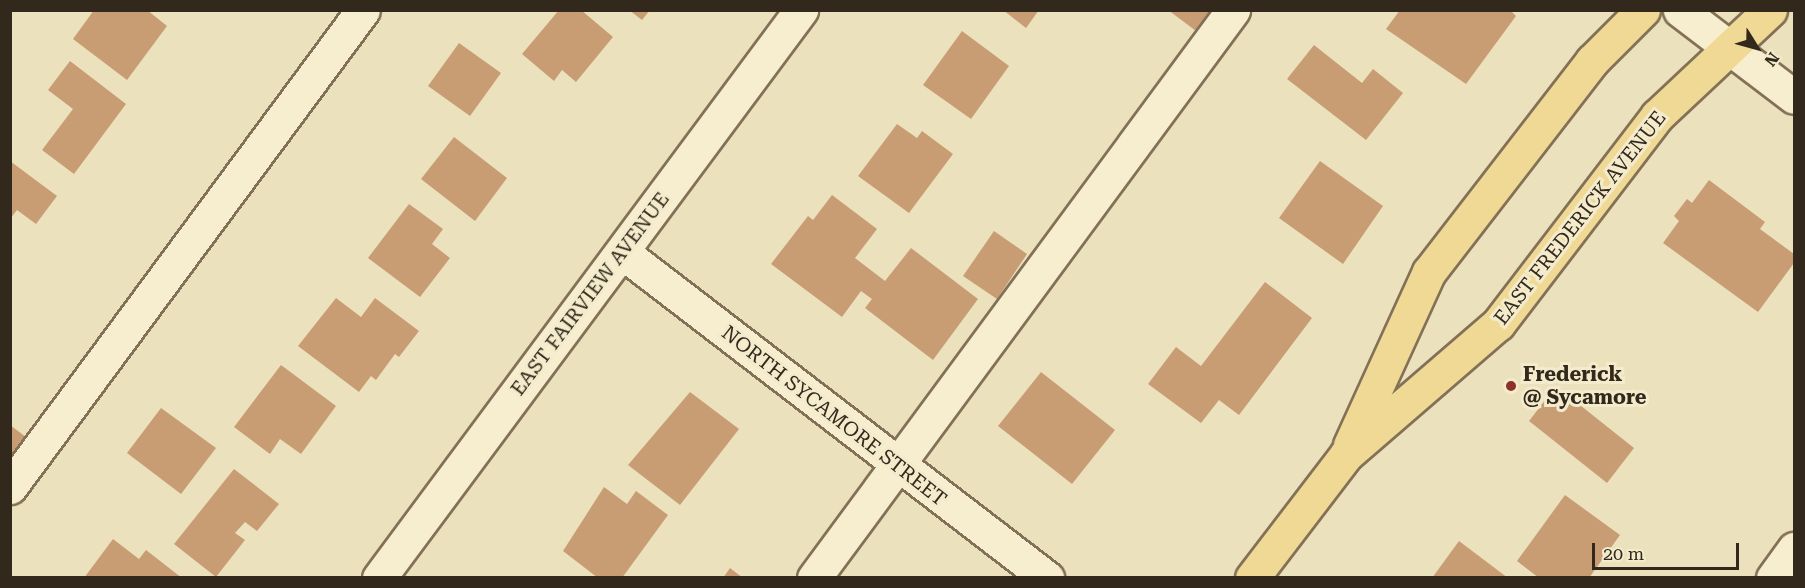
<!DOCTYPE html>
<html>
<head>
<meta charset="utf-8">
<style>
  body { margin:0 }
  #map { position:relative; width:1805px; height:588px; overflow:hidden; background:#ece1bd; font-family:"Roboto Serif",serif }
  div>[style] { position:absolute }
  .building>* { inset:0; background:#c99d74 }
  .roads { filter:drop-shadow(2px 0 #837157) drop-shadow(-2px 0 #837157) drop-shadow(0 2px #837157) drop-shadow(0 -2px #837157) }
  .minor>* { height:33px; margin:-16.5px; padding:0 16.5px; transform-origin:16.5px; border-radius:16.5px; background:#f7eed0 }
  .major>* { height:33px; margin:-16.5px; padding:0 16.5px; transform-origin:16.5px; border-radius:16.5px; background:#efd995 }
  .dots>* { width:16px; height:16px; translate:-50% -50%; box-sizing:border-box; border:3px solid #f3ebcc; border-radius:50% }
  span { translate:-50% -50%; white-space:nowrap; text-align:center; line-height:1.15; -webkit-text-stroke:6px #f3ebcc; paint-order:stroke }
  .street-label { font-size:20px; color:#32281b }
  .poi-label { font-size:20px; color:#32281b; font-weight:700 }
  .left { translate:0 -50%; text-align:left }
  .frame { position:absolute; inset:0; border:12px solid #32281b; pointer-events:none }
  .north { position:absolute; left:1727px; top:18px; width:60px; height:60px; -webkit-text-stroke:4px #f3ebcc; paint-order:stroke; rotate:127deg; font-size:16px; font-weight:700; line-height:24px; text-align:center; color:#32281b }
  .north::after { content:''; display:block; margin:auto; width:21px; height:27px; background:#32281b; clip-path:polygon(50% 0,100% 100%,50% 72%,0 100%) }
  .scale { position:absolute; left:1592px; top:543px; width:147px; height:27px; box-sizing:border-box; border:3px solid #32281b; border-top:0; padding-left:8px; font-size:18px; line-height:21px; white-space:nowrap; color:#32281b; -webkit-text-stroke:4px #f3ebcc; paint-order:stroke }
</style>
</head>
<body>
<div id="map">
  <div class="building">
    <i style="clip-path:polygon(94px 10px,147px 10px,167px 26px,127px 80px,73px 39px)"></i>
    <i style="clip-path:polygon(559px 10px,581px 10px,613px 37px,576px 82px,562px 70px,554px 81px,522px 54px)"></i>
    <i style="clip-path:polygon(629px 10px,650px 10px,642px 20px)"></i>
    <i style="clip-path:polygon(1003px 10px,1039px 10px,1026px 28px)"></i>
    <i style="clip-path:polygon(1168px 10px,1211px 10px,1196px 31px)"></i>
    <i style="clip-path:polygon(1400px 10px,1510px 10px,1516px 16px,1466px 84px,1386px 29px)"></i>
    <i style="clip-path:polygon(962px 31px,1009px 66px,971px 119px,923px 85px)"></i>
    <i style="clip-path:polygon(459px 43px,501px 73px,470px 116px,428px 86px)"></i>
    <i style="clip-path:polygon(1314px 45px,1362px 83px,1373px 69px,1403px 93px,1366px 140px,1287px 79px)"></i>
    <i style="clip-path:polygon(70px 61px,126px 104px,74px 174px,42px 150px,73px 109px,48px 90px)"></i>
    <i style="clip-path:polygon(897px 124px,917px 138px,922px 131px,953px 154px,909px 213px,858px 176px)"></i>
    <i style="clip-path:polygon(454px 137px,507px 178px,475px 221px,421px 179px)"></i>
    <i style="clip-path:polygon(10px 161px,57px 196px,36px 224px,17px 210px,10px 219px)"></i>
    <i style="clip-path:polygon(1320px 161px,1383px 206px,1343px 264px,1279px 218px)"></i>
    <i style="clip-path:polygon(1709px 180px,1765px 222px,1760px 229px,1794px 254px,1794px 263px,1758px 312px,1663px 243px,1679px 221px,1674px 216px,1687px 199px,1692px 203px)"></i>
    <i style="clip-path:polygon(832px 195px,877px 229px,855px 258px,885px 281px,911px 248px,978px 299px,933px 360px,865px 308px,872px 299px,861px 291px,842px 317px,771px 264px,808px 216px,813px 220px)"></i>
    <i style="clip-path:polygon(409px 204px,443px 229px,432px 244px,450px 258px,420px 297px,368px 258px)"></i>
    <i style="clip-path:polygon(994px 231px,1027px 254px,997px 299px,963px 276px)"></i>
    <i style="clip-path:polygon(1265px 282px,1312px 318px,1239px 415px,1219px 400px,1201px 423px,1148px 384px,1176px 347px,1201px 366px)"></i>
    <i style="clip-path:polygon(336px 298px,361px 317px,375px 298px,419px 331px,399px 357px,395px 354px,376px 380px,371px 376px,359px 392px,298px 346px)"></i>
    <i style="clip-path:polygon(281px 365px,336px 406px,301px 454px,280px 439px,270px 454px,234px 427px)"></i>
    <i style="clip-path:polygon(1041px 372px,1115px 430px,1072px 484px,998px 426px)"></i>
    <i style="clip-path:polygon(1556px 386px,1634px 448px,1607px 483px,1529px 421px)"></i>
    <i style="clip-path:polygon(690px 392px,739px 429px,680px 505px,628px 465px)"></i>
    <i style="clip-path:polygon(161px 408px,216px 448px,181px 494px,127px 453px)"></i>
    <i style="clip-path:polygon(10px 425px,26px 437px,10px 457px)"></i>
    <i style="clip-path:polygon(234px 469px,279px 504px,257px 531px,245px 522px,235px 533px,245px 540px,216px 577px,174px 544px)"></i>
    <i style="clip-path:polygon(604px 487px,627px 504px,636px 491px,668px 515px,622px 578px,598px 578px,563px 551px)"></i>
    <i style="clip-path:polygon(1565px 495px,1620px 535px,1589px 578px,1539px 578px,1517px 561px)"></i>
    <i style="clip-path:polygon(113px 539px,139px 559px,146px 550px,182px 578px,84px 578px)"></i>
    <i style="clip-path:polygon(1459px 541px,1508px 578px,1432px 578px)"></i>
    <i style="clip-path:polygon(730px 568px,743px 578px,723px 578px)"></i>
  </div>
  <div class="roads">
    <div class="minor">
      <i style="left:1680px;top:10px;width:143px;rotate:37.3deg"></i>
      <i style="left:622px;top:252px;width:536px;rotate:37.49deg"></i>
      <i style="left:10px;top:487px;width:593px;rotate:-53.5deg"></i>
      <i style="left:379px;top:578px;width:708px;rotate:-53.39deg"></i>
      <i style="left:814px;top:578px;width:706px;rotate:-53.58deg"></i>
      <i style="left:1773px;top:578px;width:36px;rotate:-54deg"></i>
    </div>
    <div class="major">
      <i style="left:1350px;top:445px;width:190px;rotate:-65.5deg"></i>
      <i style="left:1429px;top:272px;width:267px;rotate:-52.3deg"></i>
      <i style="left:1592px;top:61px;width:72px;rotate:-45deg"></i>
      <i style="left:1252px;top:578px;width:155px;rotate:-52.6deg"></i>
      <i style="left:1346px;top:455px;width:201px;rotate:-40.8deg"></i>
      <i style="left:1498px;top:324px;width:262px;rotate:-52.6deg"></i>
      <i style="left:1657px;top:116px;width:155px;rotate:-43.2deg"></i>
    </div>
  </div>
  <div class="dots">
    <i style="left:1511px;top:386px;background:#8f3029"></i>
  </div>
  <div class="street-label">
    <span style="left:1580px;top:218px;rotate:-52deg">EAST FREDERICK AVENUE</span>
    <span style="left:590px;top:294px;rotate:-53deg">EAST FAIRVIEW AVENUE</span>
    <span style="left:834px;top:416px;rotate:38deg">NORTH SYCAMORE STREET</span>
  </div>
  <div class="poi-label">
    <span class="left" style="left:1523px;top:386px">Frederick<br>@ Sycamore</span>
  </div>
  <div class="frame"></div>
  <div class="north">N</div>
  <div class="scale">20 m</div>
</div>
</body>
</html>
